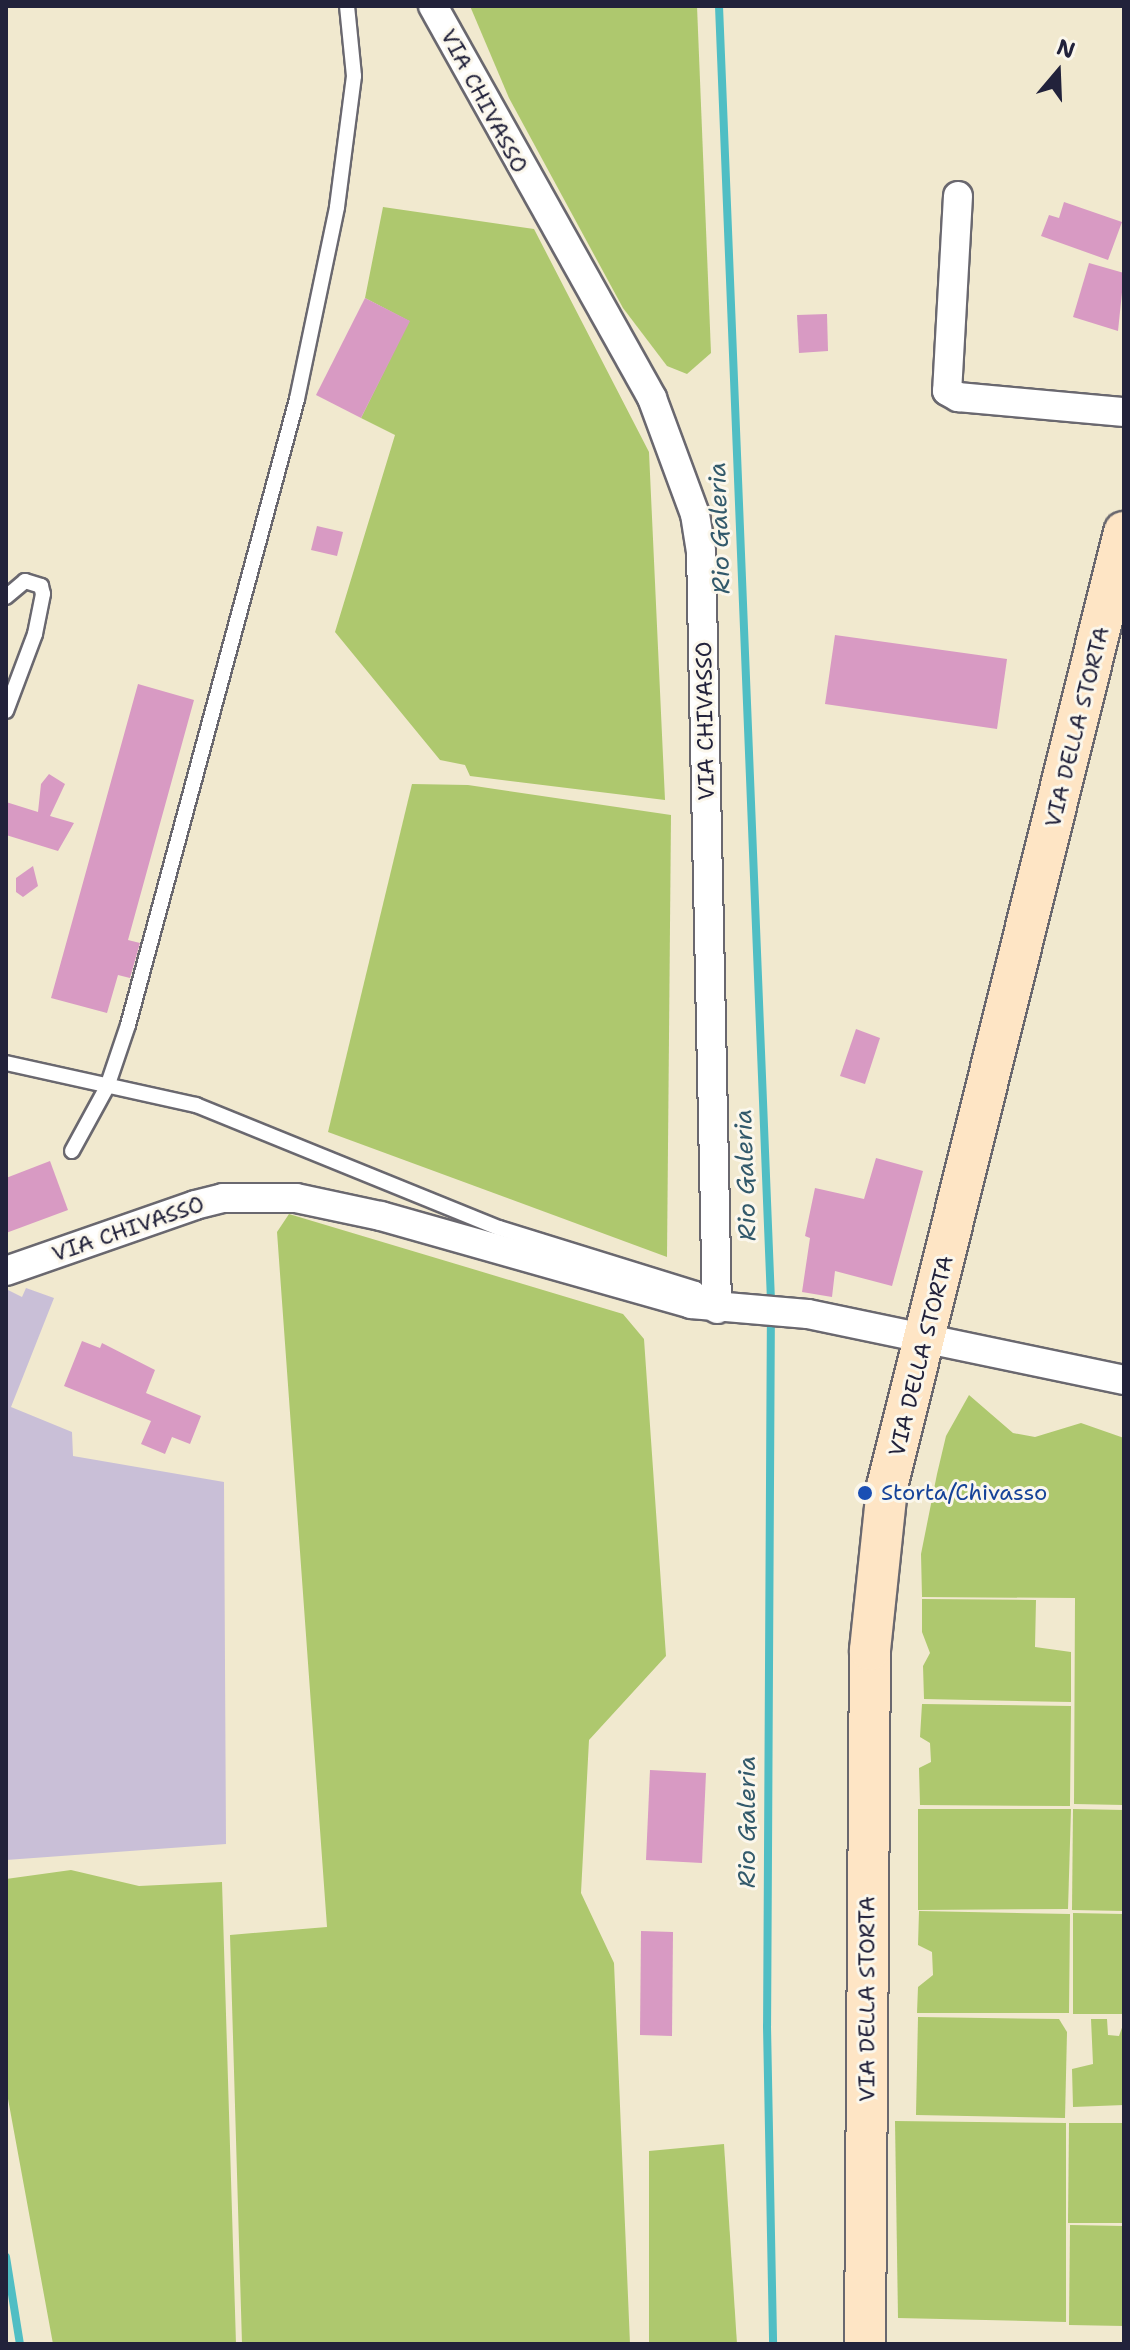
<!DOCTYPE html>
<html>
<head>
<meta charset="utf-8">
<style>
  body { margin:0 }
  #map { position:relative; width:1130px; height:2350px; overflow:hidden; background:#f1e9cf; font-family:"Shantell Sans",sans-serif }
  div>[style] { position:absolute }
  .industrial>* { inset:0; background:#c9bfd7 }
  .green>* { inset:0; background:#aec86e }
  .stream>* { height:8px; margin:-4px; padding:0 4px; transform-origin:4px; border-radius:4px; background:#50bec4 }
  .building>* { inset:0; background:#d89ac3 }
  .roads { filter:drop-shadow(2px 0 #6a686f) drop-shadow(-2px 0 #6a686f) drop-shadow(0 2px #6a686f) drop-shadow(0 -2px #6a686f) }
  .lane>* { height:14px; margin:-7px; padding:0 7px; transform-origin:7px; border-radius:7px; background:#fff }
  .street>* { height:28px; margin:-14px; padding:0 14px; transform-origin:14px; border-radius:14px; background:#fff }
  .secondary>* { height:40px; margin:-20px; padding:0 20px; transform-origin:20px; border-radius:20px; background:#fee5c5 }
  .dots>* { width:22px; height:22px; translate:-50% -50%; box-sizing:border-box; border:4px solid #fbf7ec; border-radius:50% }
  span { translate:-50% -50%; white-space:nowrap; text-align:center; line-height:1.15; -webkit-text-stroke:6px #fbf7ec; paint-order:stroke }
  .street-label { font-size:22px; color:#22223b }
  .transit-label { font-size:22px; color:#164399 }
  .left { translate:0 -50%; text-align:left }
  .water-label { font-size:24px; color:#32596b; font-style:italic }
  .frame { position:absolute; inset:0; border:8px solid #22223b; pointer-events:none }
  .north { position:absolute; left:1018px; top:32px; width:80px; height:80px; -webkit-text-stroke:6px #fbf7ec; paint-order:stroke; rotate:19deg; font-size:22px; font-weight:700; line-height:32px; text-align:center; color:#22223b }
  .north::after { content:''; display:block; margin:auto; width:28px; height:36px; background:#22223b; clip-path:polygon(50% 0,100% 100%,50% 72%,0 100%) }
</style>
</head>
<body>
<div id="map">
  <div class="industrial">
    <i style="clip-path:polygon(26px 1288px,54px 1298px,11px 1407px,72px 1432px,73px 1456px,224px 1482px,226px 1844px,6px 1860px,6px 1289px,22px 1297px)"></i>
  </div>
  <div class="green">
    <i style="clip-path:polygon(470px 6px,697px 6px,711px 353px,687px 374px,667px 366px,623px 308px,509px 98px)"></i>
    <i style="clip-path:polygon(383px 207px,534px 229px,649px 452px,665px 800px,470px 776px,465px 765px,440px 760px,335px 632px,395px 435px,361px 418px,409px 321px,365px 298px)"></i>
    <i style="clip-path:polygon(412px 784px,468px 785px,671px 815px,667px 1257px,328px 1132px)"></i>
    <i style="clip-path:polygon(289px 1214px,623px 1314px,644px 1339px,666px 1656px,589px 1740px,581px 1893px,614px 1963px,630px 2344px,242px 2344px,230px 1935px,327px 1927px,277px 1232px)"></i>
    <i style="clip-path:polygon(969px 1395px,1013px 1433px,1035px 1437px,1081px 1423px,1124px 1438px,1124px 1805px,1074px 1804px,1075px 1598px,922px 1597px,921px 1554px,937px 1474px,946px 1436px)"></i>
    <i style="clip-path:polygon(922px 1599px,1036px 1600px,1035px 1647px,1071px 1652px,1071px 1702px,924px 1699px,923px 1666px,930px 1653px,922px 1632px)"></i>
    <i style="clip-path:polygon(922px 1704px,1071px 1706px,1070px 1806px,920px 1805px,919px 1768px,931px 1762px,930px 1743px,920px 1737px)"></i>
    <i style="clip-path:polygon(918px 1809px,1071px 1809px,1068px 1909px,918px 1910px)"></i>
    <i style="clip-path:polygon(1073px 1809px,1124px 1810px,1124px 1911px,1072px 1910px)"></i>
    <i style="clip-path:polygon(71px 1870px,139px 1886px,222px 1882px,236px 2344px,53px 2344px,6px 2088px,6px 1879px)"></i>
    <i style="clip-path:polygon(919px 1911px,1070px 1914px,1069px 2013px,917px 2013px,918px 1987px,933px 1975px,932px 1952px,918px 1945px)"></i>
    <i style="clip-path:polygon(1073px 1913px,1124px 1914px,1124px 2014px,1073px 2014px)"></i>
    <i style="clip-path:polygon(918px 2017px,1059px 2019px,1067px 2032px,1065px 2118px,916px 2115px)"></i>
    <i style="clip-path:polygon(1091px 2019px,1107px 2019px,1108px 2035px,1119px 2036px,1124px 2022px,1124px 2105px,1073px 2107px,1072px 2069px,1093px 2064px)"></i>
    <i style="clip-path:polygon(895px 2121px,1066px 2123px,1066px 2322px,898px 2318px)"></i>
    <i style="clip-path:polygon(1069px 2123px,1124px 2123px,1124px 2223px,1068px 2223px)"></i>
    <i style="clip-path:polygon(724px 2144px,737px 2344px,649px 2344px,649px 2151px)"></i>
    <i style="clip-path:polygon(1070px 2225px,1124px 2226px,1124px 2326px,1069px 2325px)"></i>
  </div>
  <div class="stream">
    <i style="left:719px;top:6px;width:1293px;rotate:87.7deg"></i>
    <i style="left:771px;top:1298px;width:728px;rotate:90.31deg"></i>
    <i style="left:767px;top:2026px;width:318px;rotate:88.9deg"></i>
    <i style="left:6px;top:2257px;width:88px;rotate:80.9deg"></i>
  </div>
  <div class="building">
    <i style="clip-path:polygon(1064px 202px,1122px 222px,1108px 260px,1041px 236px,1049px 215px,1059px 218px)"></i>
    <i style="clip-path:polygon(1089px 263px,1124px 273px,1118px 331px,1073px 317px)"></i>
    <i style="clip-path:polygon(365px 298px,410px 321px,361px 418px,316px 395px)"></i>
    <i style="clip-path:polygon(827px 314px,828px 351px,799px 353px,797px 315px)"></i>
    <i style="clip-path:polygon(317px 526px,343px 532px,337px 556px,311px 550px)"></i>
    <i style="clip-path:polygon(835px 635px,1007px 659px,997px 729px,825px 704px)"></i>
    <i style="clip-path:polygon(138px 684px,194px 700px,128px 940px,140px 943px,130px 978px,118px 975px,107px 1013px,51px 998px)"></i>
    <i style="clip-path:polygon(49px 774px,65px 784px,50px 816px,74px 823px,58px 851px,6px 835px,6px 802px,38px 812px,41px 784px)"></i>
    <i style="clip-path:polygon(33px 866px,38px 886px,23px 897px,16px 892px,16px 878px)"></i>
    <i style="clip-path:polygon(856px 1029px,880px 1038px,865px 1084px,840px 1076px)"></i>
    <i style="clip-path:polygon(876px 1158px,923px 1171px,892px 1286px,835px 1271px,832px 1297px,802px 1292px,810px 1238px,805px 1236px,815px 1188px,864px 1199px)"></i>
    <i style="clip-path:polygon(50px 1161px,68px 1210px,6px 1233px,6px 1178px)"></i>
    <i style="clip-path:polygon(82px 1341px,100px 1348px,102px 1343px,155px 1370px,146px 1393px,201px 1416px,190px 1444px,172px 1437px,165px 1454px,141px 1444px,151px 1421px,64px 1386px)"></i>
    <i style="clip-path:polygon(650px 1770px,706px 1773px,702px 1863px,646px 1860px)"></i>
    <i style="clip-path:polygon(641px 1931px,673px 1932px,672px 2036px,640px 2035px)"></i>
  </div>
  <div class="roads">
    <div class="lane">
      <i style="left:6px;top:597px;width:25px;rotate:-40deg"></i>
      <i style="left:25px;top:581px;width:17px;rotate:17deg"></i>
      <i style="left:41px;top:586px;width:8px;rotate:76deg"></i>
      <i style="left:43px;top:594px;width:41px;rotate:101.3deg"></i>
      <i style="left:35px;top:634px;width:82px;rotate:110.6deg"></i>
      <i style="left:6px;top:1063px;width:195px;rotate:12.5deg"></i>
      <i style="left:196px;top:1105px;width:327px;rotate:22.1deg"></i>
      <i style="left:499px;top:1228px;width:206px;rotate:17.2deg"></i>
      <i style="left:696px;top:1289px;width:19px;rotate:43deg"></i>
      <i style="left:72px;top:1151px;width:73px;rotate:-61.3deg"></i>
      <i style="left:107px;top:1087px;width:65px;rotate:-71.3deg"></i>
      <i style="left:128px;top:1025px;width:648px;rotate:-74.89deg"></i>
      <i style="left:297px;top:399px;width:196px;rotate:-78.2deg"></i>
      <i style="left:337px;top:207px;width:132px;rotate:-82.6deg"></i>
      <i style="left:354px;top:76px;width:70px;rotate:-95.7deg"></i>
    </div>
    <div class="street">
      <i style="left:433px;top:6px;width:449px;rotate:60.8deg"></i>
      <i style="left:652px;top:398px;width:124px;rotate:69.7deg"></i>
      <i style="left:695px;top:514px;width:37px;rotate:81deg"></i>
      <i style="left:701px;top:551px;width:758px;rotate:88.79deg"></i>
      <i style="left:958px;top:196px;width:195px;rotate:93.2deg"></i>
      <i style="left:947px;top:391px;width:13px;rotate:29deg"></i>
      <i style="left:958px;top:397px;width:167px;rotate:5.2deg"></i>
      <i style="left:6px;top:1271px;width:200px;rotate:-19.2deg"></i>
      <i style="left:195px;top:1205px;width:29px;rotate:-14deg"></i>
      <i style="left:223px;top:1198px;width:73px"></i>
      <i style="left:296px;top:1198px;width:87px;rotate:12deg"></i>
      <i style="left:381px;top:1216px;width:322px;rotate:15.8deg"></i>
      <i style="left:691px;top:1304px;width:117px;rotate:4.9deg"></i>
      <i style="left:808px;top:1314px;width:323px;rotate:11.8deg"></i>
    </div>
    <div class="secondary">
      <i style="left:865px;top:2344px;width:694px;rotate:-89.59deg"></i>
      <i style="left:870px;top:1650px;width:164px;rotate:-84deg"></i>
      <i style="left:887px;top:1487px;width:984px;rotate:-76.06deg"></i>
    </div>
  </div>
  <div class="dots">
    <i style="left:865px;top:1493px;background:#1a4fb4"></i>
  </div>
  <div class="street-label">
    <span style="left:484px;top:101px;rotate:62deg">VIA CHIVASSO</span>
    <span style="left:705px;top:721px;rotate:-91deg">VIA CHIVASSO</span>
    <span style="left:1077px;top:727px;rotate:-76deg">VIA DELLA STORTA</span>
    <span style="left:128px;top:1229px;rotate:-19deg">VIA CHIVASSO</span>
    <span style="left:921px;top:1356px;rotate:-76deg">VIA DELLA STORTA</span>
    <span style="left:867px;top:1999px;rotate:-90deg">VIA DELLA STORTA</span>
  </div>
  <div class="transit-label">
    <span class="left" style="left:881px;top:1493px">Storta/Chivasso</span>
  </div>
  <div class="water-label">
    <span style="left:720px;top:528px;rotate:-92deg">Rio Galeria</span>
    <span style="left:746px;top:1175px;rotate:-92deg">Rio Galeria</span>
    <span style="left:748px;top:1822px;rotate:-90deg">Rio Galeria</span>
  </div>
  <div class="frame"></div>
  <div class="north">N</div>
</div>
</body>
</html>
